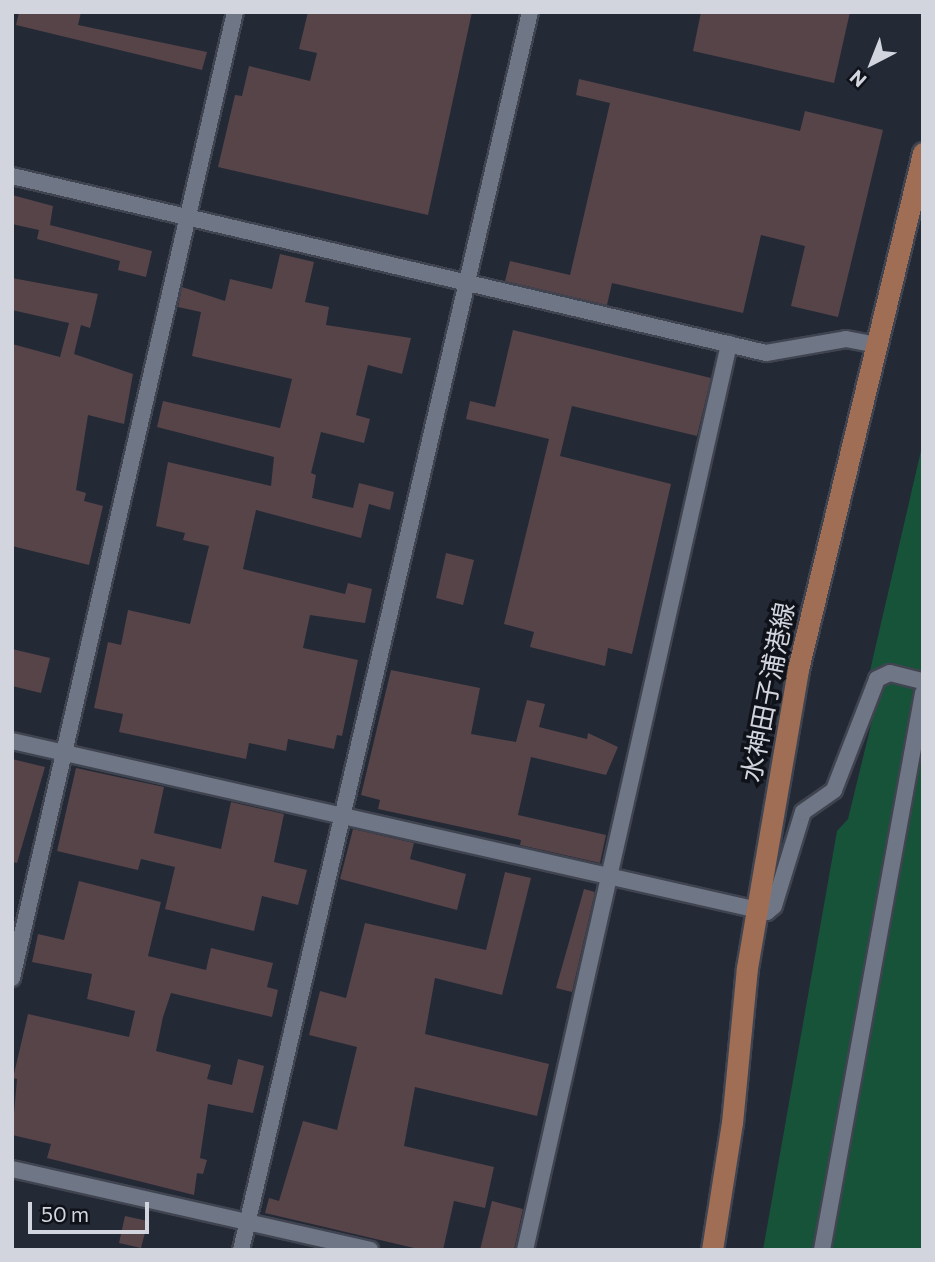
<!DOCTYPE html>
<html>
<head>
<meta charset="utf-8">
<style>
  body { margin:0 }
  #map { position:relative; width:935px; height:1262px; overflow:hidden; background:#242936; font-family:Commissioner,"Noto Sans JP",sans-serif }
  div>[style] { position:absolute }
  .green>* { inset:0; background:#165339 }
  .building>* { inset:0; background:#564449 }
  .roads { filter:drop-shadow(2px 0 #404450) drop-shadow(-2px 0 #404450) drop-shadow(0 2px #404450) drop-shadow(0 -2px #404450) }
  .minor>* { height:16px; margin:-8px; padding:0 8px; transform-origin:8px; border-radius:8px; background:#6f7686 }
  .major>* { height:21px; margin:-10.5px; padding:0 10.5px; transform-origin:10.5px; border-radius:10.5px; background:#a06e54 }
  span { translate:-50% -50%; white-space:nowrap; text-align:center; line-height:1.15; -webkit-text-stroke:7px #0f1218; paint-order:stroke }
  .street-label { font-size:26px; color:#d2d5de }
  .frame { position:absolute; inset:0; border:14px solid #d2d5de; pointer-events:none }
  .north { position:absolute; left:837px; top:28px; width:70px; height:70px; -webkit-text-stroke:5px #0f1218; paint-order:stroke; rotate:222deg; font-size:19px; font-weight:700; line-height:28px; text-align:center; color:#d2d5de }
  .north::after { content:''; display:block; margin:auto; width:24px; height:32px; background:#d2d5de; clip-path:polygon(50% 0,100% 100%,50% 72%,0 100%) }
  .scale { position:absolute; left:28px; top:1202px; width:121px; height:32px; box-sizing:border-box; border:4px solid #d2d5de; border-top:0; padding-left:9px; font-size:21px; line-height:24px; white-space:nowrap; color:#d2d5de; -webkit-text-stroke:5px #0f1218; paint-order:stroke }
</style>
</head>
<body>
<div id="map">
  <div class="green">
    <i style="clip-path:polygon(923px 442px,923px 1250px,763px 1250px,837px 831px,848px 819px,879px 692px,866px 688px)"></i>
  </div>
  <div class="building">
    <i style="clip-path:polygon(19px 12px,81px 12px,78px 25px,207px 52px,202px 70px,16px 25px)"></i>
    <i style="clip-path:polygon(308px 12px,472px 12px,428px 215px,218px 167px,235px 95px,242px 96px,249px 66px,310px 81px,317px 53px,299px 49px)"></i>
    <i style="clip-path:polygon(701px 12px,850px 12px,834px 83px,693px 51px)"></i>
    <i style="clip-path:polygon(579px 79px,800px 131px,805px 111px,883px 130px,838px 317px,791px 306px,805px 246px,761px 235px,743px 313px,612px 283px,607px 305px,505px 281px,510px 261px,570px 275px,610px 103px,576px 95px)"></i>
    <i style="clip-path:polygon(12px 195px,53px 206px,50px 225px,152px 251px,146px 277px,118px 270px,120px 261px,37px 239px,39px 230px,12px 224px)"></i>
    <i style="clip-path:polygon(280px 254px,314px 262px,305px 302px,329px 307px,326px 325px,411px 338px,402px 374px,368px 365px,356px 415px,370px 419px,364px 443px,321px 432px,311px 473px,316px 475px,312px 498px,353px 508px,359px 483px,394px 492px,390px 510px,369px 504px,361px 538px,256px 510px,243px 569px,345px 594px,348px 583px,372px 589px,365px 623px,310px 615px,303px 648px,358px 660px,342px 736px,337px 735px,334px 749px,288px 739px,286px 751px,249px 743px,246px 759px,119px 732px,123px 714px,94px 708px,108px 642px,121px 645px,128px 610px,190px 624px,209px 546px,183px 540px,185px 533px,156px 526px,168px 462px,271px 486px,274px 457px,157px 427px,163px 401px,280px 428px,292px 379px,192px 356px,201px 312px,178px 307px,182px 287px,225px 301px,230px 279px,272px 289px)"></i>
    <i style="clip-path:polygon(12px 278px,98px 294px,90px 328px,81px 325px,74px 354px,133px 374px,124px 424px,88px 415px,76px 490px,86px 493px,84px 501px,103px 506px,89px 565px,12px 546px,12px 344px,60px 357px,69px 323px,12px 310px)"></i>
    <i style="clip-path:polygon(513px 330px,711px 378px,697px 436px,572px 406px,560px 456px,671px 484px,632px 654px,608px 648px,605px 666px,530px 647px,534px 632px,504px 624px,549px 439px,466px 419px,470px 401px,495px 407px)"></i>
    <i style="clip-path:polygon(446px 553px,474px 560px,463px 605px,436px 598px)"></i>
    <i style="clip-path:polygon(12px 649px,50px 658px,41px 693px,12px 686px)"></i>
    <i style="clip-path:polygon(391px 670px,480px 688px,471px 734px,516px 742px,527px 700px,545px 704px,539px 727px,587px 739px,588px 733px,618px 747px,606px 775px,531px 757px,518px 815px,606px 835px,600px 863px,520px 845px,521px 840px,378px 809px,380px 800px,361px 795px)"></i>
    <i style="clip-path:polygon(12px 759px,45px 767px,17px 863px,12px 862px)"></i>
    <i style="clip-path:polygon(76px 768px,164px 787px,154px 833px,221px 849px,231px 802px,284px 814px,274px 862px,307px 870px,298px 905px,262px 896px,254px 931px,165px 909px,175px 867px,141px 859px,138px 870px,57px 851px)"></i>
    <i style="clip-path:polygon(353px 829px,414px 843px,410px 859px,466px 874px,457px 910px,340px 879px)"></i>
    <i style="clip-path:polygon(505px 872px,531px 878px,502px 995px,435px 978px,425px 1034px,549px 1064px,537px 1116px,415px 1087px,404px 1146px,494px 1167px,485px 1208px,454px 1201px,443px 1250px,414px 1248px,265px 1213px,269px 1198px,279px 1201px,303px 1121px,337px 1130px,357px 1047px,309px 1035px,320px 991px,346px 998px,365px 923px,486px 950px)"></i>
    <i style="clip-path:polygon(79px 881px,161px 902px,148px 956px,206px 970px,211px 948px,273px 963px,267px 987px,278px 990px,272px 1017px,171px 993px,163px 1017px,156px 1051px,211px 1065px,207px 1079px,232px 1085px,238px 1059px,264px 1066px,253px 1113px,208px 1104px,200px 1158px,207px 1160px,203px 1174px,197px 1173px,194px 1195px,47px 1158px,51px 1144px,12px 1135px,17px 1079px,13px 1078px,28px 1014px,129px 1037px,135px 1011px,87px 999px,92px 974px,32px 962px,38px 934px,64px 940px)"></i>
    <i style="clip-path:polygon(584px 889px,595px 892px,572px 992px,556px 988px)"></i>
    <i style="clip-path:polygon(492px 1201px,523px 1209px,514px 1250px,480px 1250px)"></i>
    <i style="clip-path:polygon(125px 1216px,148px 1221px,141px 1248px,119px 1243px)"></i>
  </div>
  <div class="roads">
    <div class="minor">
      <i style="left:12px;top:176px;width:774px;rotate:13.21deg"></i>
      <i style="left:766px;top:353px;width:81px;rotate:-9.9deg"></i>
      <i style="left:846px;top:339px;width:31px;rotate:11deg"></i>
      <i style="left:12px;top:741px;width:774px;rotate:12.76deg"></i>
      <i style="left:767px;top:912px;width:9px;rotate:-41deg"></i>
      <i style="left:774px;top:906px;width:98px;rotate:-72.9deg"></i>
      <i style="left:803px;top:812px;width:38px;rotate:-35deg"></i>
      <i style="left:834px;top:790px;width:119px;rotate:-68.8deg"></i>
      <i style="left:877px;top:679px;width:14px;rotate:-25deg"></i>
      <i style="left:890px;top:673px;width:34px;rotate:14deg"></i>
      <i style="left:12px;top:978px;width:991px;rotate:-77deg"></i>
      <i style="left:12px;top:1169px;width:367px;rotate:12.7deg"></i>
      <i style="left:241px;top:1250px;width:1271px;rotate:-76.86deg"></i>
      <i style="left:525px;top:1250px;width:929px;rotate:-77.31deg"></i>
      <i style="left:822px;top:1250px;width:566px;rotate:-79.72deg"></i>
    </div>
    <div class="major">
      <i style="left:712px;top:1250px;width:129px;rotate:-81.1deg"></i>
      <i style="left:732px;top:1123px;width:156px;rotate:-84.5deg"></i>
      <i style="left:747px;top:968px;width:303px;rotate:-80.3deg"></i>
      <i style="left:798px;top:669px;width:531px;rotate:-76.38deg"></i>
    </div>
  </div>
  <div class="street-label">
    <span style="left:767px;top:692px;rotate:-79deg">水神田子浦港線</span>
  </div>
  <div class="frame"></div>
  <div class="north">N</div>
  <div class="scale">50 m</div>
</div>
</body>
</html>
